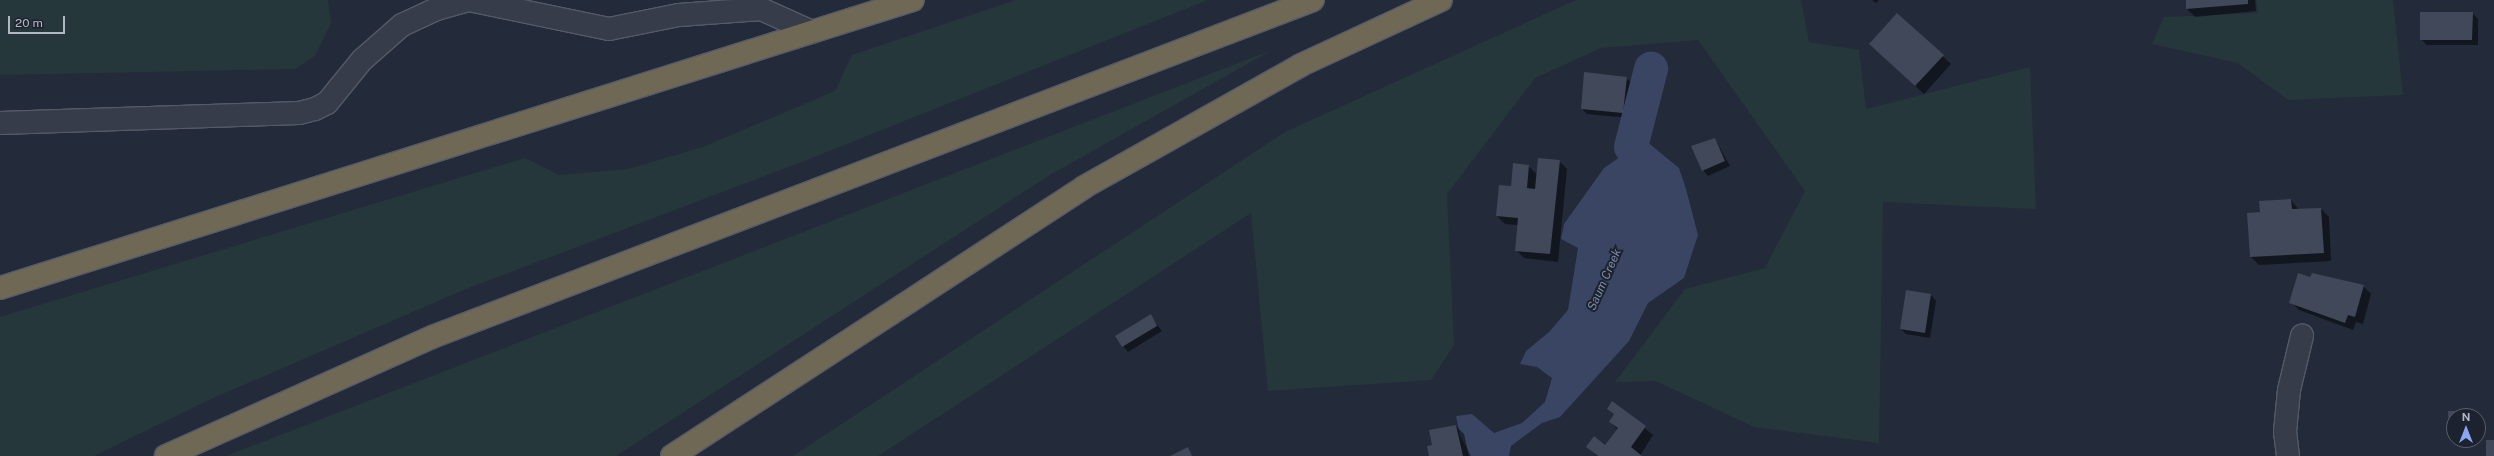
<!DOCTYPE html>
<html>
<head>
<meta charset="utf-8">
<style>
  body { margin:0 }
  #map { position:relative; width:2494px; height:456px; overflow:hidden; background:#232a39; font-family:"Public Sans",sans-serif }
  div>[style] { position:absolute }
  .green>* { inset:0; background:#26373b }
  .water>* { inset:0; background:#394562 }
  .shadow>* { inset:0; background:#0007 }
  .river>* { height:34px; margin:-17px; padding:0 17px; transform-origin:17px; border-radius:17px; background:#394562 }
  .building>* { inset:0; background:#404859 }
  .roads { filter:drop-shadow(1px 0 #555a68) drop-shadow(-1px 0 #555a68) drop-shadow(0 1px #555a68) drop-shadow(0 -1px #555a68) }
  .minor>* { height:22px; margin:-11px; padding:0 11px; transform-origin:11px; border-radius:11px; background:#373c4a }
  .highway>* { height:22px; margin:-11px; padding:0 11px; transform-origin:11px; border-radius:11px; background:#6f6854 }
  span { translate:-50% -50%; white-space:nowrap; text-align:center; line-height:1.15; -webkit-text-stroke:4px #1c222e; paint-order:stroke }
  .water-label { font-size:12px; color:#7c8aac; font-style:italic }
  .north { position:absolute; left:2446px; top:408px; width:40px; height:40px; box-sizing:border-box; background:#1c222e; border:1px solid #585e6b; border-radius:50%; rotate:0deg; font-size:11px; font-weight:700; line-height:16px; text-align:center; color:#b2b7c6 }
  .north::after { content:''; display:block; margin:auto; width:14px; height:18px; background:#8ba6f1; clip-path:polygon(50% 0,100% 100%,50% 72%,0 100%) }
  .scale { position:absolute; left:8px; top:16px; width:57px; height:18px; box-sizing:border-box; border:2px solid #b2b7c6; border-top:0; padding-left:5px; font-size:12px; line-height:14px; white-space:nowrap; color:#b2b7c6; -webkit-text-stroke:3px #1c222e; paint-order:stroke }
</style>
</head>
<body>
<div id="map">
  <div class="green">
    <i style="clip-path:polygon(0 0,328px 0,331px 23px,315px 56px,295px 69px,0 75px)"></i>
    <i style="clip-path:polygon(1016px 0,1208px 0,804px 161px,466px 289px,211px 399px,94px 456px,0 456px,0 317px,525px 158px,559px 175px,628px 169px,703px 147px,835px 91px,852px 55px)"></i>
    <i style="clip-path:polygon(1576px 0,1801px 0,1809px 42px,1859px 50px,1866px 109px,2030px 67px,2036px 209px,1883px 202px,1879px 443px,1754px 427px,1656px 381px,1615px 382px,1685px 289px,1765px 268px,1805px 191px,1698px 40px,1601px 48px,1535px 78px,1447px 194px,1454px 345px,1431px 380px,1268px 391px,1251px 213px,878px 456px,793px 456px,1285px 132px)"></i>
    <i style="clip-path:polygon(2256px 0,2393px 0,2403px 95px,2288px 100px,2238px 63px,2152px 44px,2164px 17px,2258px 13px)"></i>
    <i style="clip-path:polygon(1272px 50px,1048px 176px,616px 456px,226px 456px)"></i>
  </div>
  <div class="water">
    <i style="clip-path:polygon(1645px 140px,1679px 168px,1686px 189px,1698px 235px,1684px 278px,1648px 303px,1629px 341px,1560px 417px,1542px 423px,1511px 446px,1509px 456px,1471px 456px,1460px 436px,1456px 416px,1472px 414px,1494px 433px,1522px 423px,1545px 402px,1552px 378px,1537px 367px,1520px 364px,1526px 351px,1549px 332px,1568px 310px,1578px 248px,1561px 239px,1564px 224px,1604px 168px)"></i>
  </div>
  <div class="shadow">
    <i style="clip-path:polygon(1872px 0,1879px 0,1876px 3px)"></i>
    <i style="clip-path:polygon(2187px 0,2255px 0,2256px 11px,2195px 17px,2187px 9px)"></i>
    <i style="clip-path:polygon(2472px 13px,2478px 19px,2478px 45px,2427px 45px,2421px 39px)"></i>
    <i style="clip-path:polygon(1898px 14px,1951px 64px,1924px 94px,1870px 44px)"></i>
    <i style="clip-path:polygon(1626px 78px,1632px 83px,1629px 118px,1587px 114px,1582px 109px)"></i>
    <i style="clip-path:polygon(1715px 139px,1730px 166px,1708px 176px,1703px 170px)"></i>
    <i style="clip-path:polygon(1559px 161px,1567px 169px,1558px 262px,1524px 258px,1516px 250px,1518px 225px,1505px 224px,1497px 216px,1528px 166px,1537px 174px)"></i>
    <i style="clip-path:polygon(2291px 200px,2299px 210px,2321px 209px,2329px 217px,2331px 261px,2259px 265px,2251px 257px,2261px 213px)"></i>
    <i style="clip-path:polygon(2363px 286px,2371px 294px,2363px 324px,2356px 322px,2353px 330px,2299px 310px,2291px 302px)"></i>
    <i style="clip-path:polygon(1931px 295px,1936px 301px,1930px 338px,1906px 334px,1901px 329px)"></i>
    <i style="clip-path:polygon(1150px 316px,1162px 331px,1128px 352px,1116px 337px)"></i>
    <i style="clip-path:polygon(1613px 403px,1653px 435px,1640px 456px,1597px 456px,1587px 447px,1606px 446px,1618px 430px,1610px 422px,1615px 415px,1608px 409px)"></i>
    <i style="clip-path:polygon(2449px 412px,2469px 412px,2473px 416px,2454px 416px,2454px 436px,2450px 432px)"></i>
    <i style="clip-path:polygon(1456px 426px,1464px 434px,1469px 456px,1431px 456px,1434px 446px)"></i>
  </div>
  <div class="river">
    <i style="left:1631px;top:147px;width:81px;rotate:-75.6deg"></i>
  </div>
  <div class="building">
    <i style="clip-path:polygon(2186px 0,2248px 0,2248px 4px,2186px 9px)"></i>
    <i style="clip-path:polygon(2420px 12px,2473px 12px,2472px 40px,2420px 40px)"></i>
    <i style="clip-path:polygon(1897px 13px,1944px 55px,1915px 86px,1869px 44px)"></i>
    <i style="clip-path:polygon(1584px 72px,1627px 77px,1623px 113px,1581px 109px)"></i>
    <i style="clip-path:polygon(1715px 138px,1725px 161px,1702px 171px,1691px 146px)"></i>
    <i style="clip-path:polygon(1538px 158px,1560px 160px,1550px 254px,1515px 251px,1518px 218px,1496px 216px,1499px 185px,1511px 186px,1513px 163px,1529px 165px,1527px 188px,1535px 189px)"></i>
    <i style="clip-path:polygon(2291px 199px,2292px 209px,2321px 208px,2324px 253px,2250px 257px,2247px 213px,2260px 212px,2259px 201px)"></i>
    <i style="clip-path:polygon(2298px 273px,2310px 277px,2312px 273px,2364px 285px,2355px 317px,2348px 315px,2345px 323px,2289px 303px)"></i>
    <i style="clip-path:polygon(1906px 290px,1931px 294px,1925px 333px,1900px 329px)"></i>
    <i style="clip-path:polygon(1151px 314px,1157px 326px,1122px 347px,1115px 336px)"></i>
    <i style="clip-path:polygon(1612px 401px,1646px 426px,1631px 447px,1642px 456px,1598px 456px,1586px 447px,1594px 436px,1605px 445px,1618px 428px,1609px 422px,1614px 414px,1607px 409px)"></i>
    <i style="clip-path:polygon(2448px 411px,2469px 411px,2469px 416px,2454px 416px,2454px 433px,2449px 433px)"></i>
    <i style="clip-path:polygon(1456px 425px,1463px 456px,1429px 456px,1427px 446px,1432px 445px,1429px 430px)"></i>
    <i style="clip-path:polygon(2486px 440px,2494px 440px,2494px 456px,2486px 456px)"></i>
    <i style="clip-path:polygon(1188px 447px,1192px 456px,1170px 456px)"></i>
  </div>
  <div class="roads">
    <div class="minor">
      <i style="left:469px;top:0;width:143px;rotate:11.7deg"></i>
      <i style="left:609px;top:29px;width:71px;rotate:-11.3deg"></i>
      <i style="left:679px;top:15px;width:82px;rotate:-4.2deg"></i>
      <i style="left:761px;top:9px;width:56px;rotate:24.3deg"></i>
      <i style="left:0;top:123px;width:299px;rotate:-1.9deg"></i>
      <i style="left:299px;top:113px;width:16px;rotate:-14deg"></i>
      <i style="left:315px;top:109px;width:13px;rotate:-27deg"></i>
      <i style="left:327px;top:103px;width:55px;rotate:-50.9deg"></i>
      <i style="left:362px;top:60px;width:53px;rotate:-41.2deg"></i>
      <i style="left:402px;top:25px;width:38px;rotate:-25deg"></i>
      <i style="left:437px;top:9px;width:33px;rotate:-16deg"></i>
      <i style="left:2288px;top:456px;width:24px;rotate:-97deg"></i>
      <i style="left:2285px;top:432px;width:42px;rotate:-84.6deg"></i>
      <i style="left:2289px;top:390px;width:56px;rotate:-76.5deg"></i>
    </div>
    <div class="highway">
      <i style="left:0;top:288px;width:957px;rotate:-17.51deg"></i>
      <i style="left:166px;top:456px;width:291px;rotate:-24.1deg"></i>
      <i style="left:432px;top:337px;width:943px;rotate:-20.93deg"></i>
      <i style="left:672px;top:456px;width:492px;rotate:-33.1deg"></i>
      <i style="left:1084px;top:187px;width:249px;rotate:-29.3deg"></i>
      <i style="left:1301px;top:65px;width:154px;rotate:-24.9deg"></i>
    </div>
  </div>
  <div class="water-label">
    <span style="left:1605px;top:280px;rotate:-66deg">Saum Creek</span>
  </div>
  <div class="north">N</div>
  <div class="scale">20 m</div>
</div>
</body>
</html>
